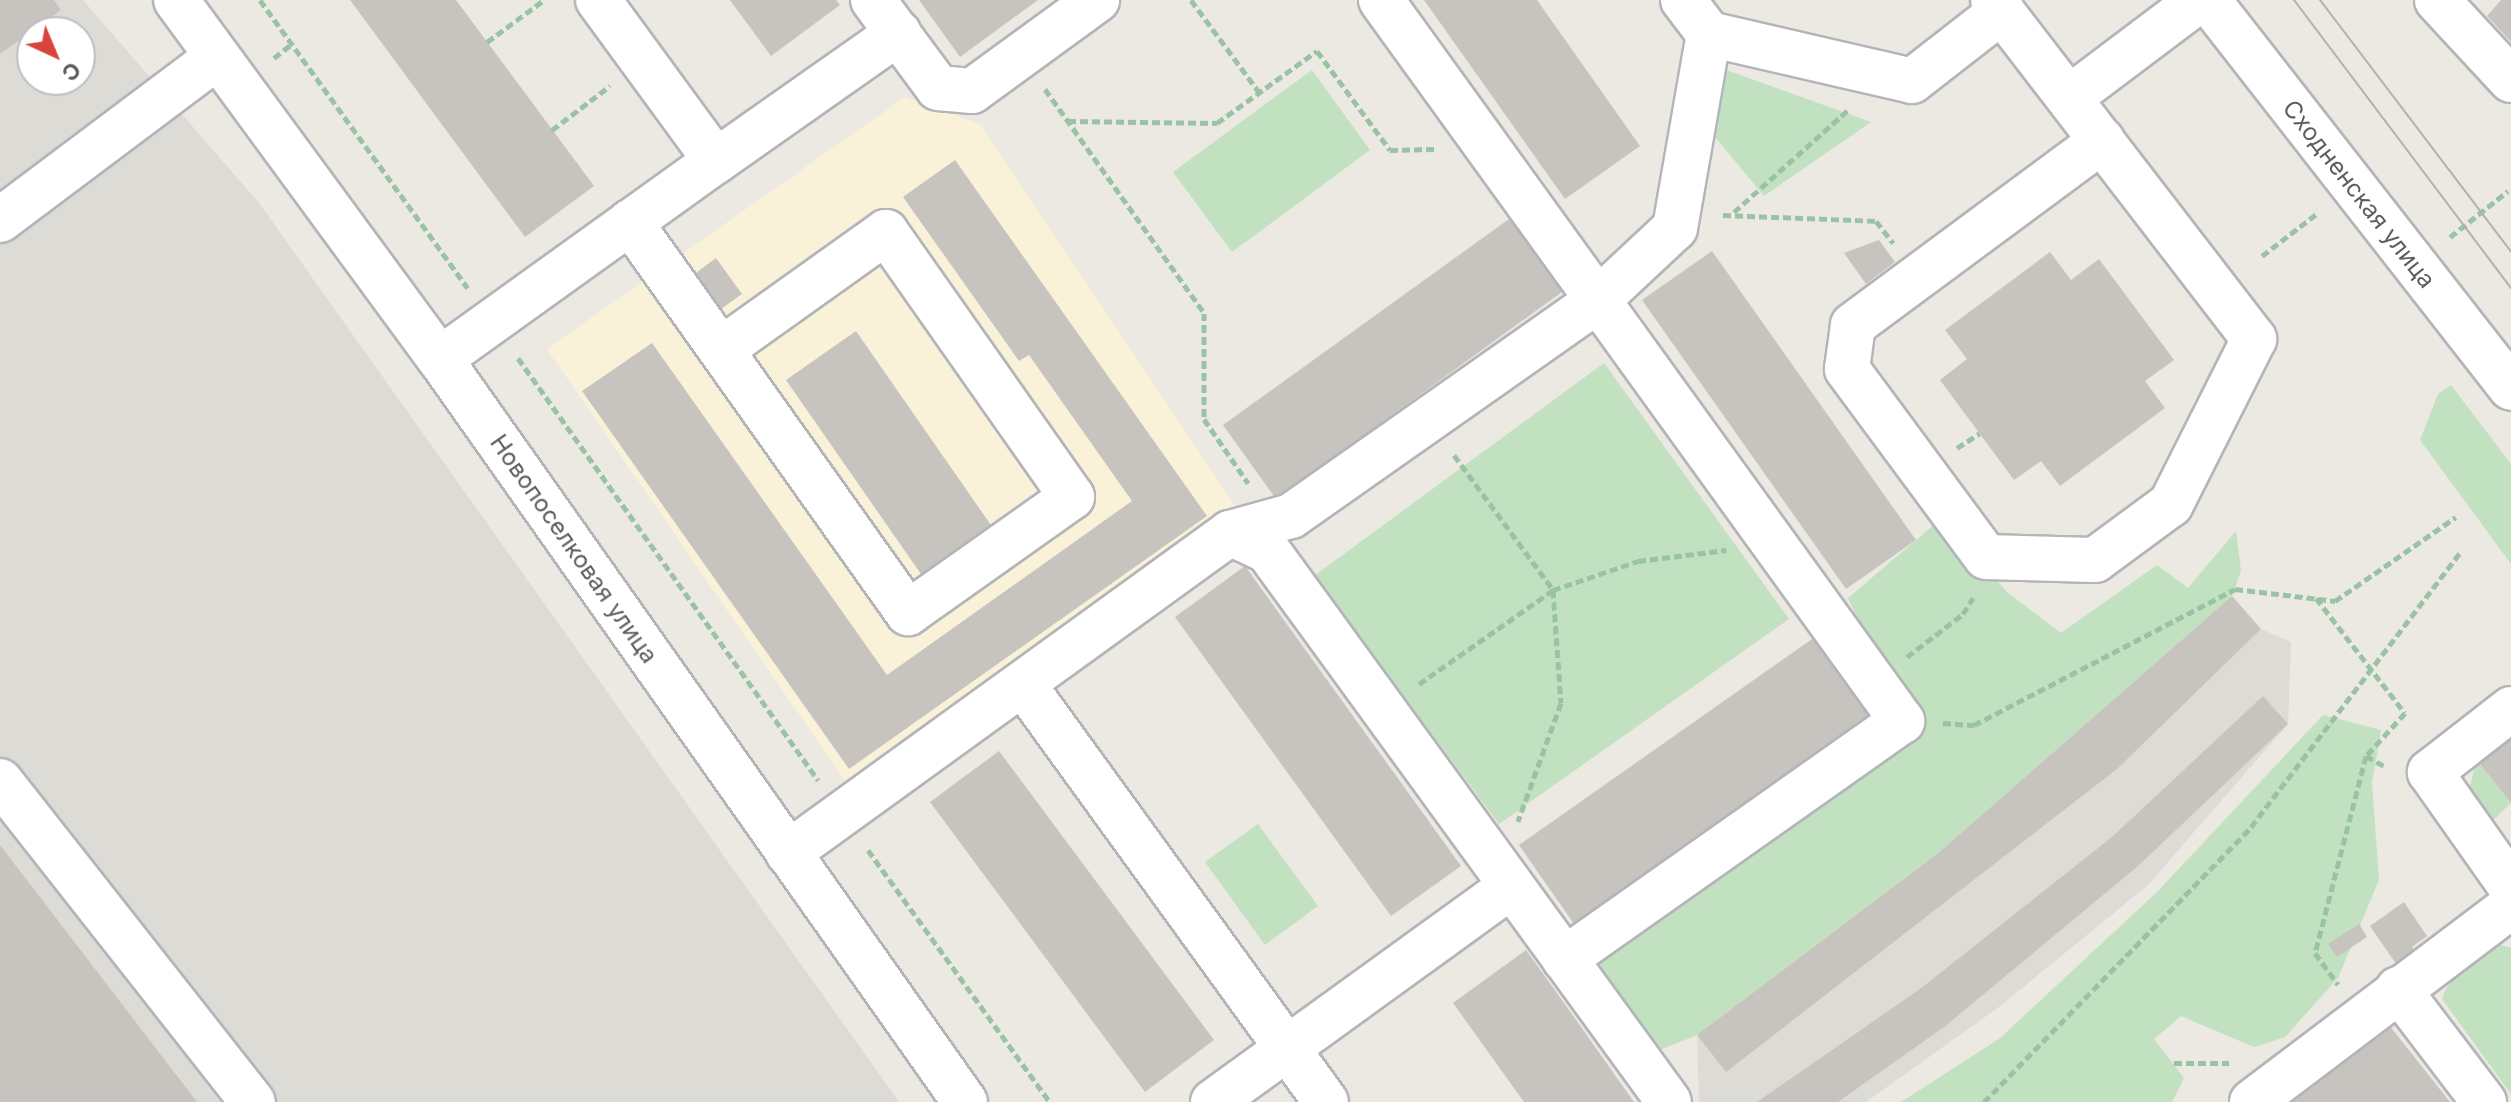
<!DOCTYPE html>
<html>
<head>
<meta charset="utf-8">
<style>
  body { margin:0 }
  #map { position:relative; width:2511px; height:1102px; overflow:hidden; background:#ece9e2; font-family:Inter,sans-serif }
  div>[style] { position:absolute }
  .commercial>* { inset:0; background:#faf1d9 }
  .industrial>* { inset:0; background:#dddbd6 }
  .green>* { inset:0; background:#c2e1c1 }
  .building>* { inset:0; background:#c7c4bf }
  .path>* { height:5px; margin-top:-2.5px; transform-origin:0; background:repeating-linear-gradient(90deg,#9ac2a4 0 8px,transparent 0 12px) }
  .roads { filter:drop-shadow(2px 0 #b3b5b8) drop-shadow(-2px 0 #b3b5b8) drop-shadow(0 2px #b3b5b8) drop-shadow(0 -2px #b3b5b8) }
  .minor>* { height:44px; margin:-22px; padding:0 22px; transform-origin:22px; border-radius:22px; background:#fff }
  .tram>* { height:2px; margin:-1px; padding:0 1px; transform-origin:1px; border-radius:1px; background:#b0b1b1 }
  span { translate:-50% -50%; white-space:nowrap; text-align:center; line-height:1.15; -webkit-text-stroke:6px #fff; paint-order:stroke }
  .street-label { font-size:24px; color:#5a5e61 }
  .north { position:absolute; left:16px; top:16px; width:80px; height:80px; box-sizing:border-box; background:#fff; border:2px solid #bdbfc0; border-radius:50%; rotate:136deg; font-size:22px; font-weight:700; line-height:32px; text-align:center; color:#5a5e61 }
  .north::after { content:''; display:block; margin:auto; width:28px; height:36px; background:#d8433c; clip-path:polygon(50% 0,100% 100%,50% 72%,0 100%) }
</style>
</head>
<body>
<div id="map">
  <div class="commercial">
    <i style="clip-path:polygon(905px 97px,980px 124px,1235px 506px,847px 784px,547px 349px)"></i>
  </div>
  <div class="industrial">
    <i style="clip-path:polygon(evenodd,0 0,83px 0,259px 203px,899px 1102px,0 1102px,0 0,32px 32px,80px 32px,80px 80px,32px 80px,32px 32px)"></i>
    <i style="clip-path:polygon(2261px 629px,2291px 642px,2288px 724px,2148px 885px,1999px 1007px,1866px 1102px,1699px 1102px,1697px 1035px,1937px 854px)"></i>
  </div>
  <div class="green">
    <i style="clip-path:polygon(1718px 67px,1871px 122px,1764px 196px,1702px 121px)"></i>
    <i style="clip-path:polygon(1312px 70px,1370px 150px,1232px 252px,1173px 172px)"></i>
    <i style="clip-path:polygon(1604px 363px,1789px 619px,1499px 824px,1314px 576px)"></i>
    <i style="clip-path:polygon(2451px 385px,2511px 464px,2511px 564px,2420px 440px,2438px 394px)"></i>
    <i style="clip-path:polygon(1942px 518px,2008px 593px,2061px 633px,2157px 565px,2188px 588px,2236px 531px,2241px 571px,2232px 596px,1937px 854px,1697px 1035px,1650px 1054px,1584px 959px,1910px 734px,1848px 598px)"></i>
    <i style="clip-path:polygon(2323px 715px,2381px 730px,2372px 783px,2379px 880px,2338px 978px,2285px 1037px,2254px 1047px,2181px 1016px,2154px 1039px,2184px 1078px,2172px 1102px,1901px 1102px,1999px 1039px,2158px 891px)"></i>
    <i style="clip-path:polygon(2476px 759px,2511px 803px,2488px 825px,2469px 792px)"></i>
    <i style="clip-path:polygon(1258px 824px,1318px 906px,1265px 945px,1205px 862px)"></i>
    <i style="clip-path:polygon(2501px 945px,2511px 948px,2511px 1094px,2442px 999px,2449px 982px)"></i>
  </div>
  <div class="building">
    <i style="clip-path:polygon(0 0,54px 0,61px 10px,0 54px)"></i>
    <i style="clip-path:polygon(350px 0,456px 0,594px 186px,525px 237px)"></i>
    <i style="clip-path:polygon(730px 0,836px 0,840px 5px,771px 56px)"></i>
    <i style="clip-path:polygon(919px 0,1038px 0,960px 57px)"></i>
    <i style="clip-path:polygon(1424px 0,1537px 0,1640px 146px,1565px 199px)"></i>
    <i style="clip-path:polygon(2501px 0,2511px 0,2511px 42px,2487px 16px)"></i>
    <i style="clip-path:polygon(955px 160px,1207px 516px,849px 769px,582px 391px,652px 343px,887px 675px,1132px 501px,1029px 355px,1019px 361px,903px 197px)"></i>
    <i style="clip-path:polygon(1516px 214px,1569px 287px,1276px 499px,1223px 425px)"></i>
    <i style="clip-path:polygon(1879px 240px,1895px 262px,1866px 284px,1844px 253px)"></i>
    <i style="clip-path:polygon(1712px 251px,1916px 540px,1846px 589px,1642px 300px)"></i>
    <i style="clip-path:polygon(2050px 252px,2071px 280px,2099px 259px,2174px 360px,2145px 381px,2165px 408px,2060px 486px,2041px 461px,2014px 480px,1940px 380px,1967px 359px,1945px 330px)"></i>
    <i style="clip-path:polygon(716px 258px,742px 294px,714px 314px,689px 278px)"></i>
    <i style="clip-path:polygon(856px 331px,993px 528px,923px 577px,786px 380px)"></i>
    <i style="clip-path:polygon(1245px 566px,1461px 866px,1391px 916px,1175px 617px)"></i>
    <i style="clip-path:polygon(2232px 596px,2261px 629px,2117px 769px,1726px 1072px,1697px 1035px,1937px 854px)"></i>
    <i style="clip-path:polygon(1815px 637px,1870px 716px,1574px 924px,1519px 845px)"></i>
    <i style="clip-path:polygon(2263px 696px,2288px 724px,2137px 867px,1944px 1027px,1838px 1102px,1757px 1102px,1920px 989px,2112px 837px)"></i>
    <i style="clip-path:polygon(2511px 732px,2511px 803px,2476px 759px)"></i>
    <i style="clip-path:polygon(999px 751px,1214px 1040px,1145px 1092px,930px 802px)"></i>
    <i style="clip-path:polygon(0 845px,197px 1102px,0 1102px)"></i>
    <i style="clip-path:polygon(2404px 902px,2427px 936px,2412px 947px,2420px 959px,2401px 971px,2370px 926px)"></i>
    <i style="clip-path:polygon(2359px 924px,2367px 937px,2337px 957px,2328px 944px)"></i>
    <i style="clip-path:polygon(1526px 950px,1569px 1010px,1634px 1102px,1524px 1102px,1453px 1003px)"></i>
    <i style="clip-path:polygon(2389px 1025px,2450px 1102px,2293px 1102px)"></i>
  </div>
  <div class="path">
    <i style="left:260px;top:0;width:355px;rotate:54.2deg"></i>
    <i style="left:1191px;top:0;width:114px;rotate:53.5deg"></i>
    <i style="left:487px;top:42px;width:71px;rotate:-36.4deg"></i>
    <i style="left:274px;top:58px;width:23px;rotate:-38deg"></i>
    <i style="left:1045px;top:89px;width:275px;rotate:54.6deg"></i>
    <i style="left:1204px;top:313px;width:106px;rotate:90deg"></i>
    <i style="left:1204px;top:419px;width:78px;rotate:55.5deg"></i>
    <i style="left:1068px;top:121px;width:149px;rotate:0.8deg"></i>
    <i style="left:1217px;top:123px;width:123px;rotate:-35.8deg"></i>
    <i style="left:1317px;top:51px;width:123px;rotate:53.6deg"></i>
    <i style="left:1390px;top:150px;width:45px;rotate:-1.3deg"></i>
    <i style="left:552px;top:130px;width:73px;rotate:-37.2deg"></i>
    <i style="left:1734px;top:212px;width:152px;rotate:-41.8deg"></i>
    <i style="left:1723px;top:215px;width:153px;rotate:2.2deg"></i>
    <i style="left:1876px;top:221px;width:28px;rotate:52deg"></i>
    <i style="left:2450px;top:237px;width:74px;rotate:-38.4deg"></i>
    <i style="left:2262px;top:256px;width:72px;rotate:-37.7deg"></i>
    <i style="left:518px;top:358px;width:518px;rotate:54.59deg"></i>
    <i style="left:1957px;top:448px;width:27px;rotate:-33deg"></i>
    <i style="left:1454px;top:455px;width:167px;rotate:53.7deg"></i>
    <i style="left:1553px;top:590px;width:113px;rotate:86deg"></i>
    <i style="left:1561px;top:703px;width:126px;rotate:110deg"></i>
    <i style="left:2316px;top:598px;width:145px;rotate:52.3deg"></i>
    <i style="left:2405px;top:713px;width:58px;rotate:132.2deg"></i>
    <i style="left:2366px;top:756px;width:203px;rotate:104.5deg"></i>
    <i style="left:2315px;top:953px;width:39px;rotate:54deg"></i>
    <i style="left:1907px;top:657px;width:71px;rotate:-37.5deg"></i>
    <i style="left:1963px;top:614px;width:19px;rotate:-58deg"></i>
    <i style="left:1419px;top:684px;width:164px;rotate:-35deg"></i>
    <i style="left:1553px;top:590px;width:90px;rotate:-18.8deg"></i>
    <i style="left:1638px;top:561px;width:89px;rotate:-7.1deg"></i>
    <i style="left:1943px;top:723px;width:31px;rotate:4deg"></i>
    <i style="left:1974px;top:725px;width:294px;rotate:-27.5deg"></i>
    <i style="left:2235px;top:589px;width:101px;rotate:6.8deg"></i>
    <i style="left:2335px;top:601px;width:147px;rotate:-34.8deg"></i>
    <i style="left:2366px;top:756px;width:23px;rotate:29deg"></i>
    <i style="left:868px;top:850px;width:311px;rotate:54.2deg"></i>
    <i style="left:2174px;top:1063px;width:55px"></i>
    <i style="left:1984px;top:1102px;width:383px;rotate:-45.8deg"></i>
    <i style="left:2251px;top:827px;width:348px;rotate:-52.7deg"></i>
  </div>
  <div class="roads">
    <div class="minor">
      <i style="left:176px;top:0;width:446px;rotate:53.7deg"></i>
      <i style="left:440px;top:359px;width:910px;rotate:54.76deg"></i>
      <i style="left:873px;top:0;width:109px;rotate:53.5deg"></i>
      <i style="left:938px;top:88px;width:34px;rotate:5deg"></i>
      <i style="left:972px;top:91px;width:155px;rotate:-36.1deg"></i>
      <i style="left:1381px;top:0;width:890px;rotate:54.15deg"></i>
      <i style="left:1902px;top:721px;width:413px;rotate:144.8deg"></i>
      <i style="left:1683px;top:0;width:43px;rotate:52.6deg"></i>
      <i style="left:1709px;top:34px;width:208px;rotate:13deg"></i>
      <i style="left:1912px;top:81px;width:114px;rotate:-37.9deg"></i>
      <i style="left:1993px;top:0;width:428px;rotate:52.4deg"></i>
      <i style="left:2254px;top:339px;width:185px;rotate:116.7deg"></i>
      <i style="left:2171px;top:504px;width:94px;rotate:143.6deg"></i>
      <i style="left:2095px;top:560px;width:109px;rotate:-178.4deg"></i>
      <i style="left:1986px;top:557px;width:234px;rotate:-126.5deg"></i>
      <i style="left:1847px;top:369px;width:44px;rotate:-82.2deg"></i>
      <i style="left:1853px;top:325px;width:310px;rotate:-36.5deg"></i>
      <i style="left:2208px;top:0;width:492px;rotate:52deg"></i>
      <i style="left:2437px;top:0;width:109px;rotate:47.2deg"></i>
      <i style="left:2069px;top:98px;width:163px;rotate:-37deg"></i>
      <i style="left:716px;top:161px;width:223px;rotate:-35.1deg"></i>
      <i style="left:0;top:220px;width:271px;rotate:-36.9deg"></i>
      <i style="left:630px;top:222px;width:480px;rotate:54.6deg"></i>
      <i style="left:908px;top:613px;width:201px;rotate:-35.3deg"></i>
      <i style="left:1072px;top:497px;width:324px;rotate:-125.1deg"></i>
      <i style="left:886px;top:232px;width:201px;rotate:144.5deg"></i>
      <i style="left:440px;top:359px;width:340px;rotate:-35.7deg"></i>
      <i style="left:716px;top:161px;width:200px;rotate:-126.2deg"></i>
      <i style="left:1230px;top:533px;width:63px;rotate:-15.6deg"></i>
      <i style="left:1291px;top:516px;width:375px;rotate:-35.1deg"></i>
      <i style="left:1598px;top:300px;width:105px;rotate:-43.1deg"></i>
      <i style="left:1675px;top:228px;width:197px;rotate:-80.1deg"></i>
      <i style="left:1023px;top:684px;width:516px;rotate:54.06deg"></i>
      <i style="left:2511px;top:709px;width:103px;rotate:142.1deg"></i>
      <i style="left:2430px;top:772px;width:141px;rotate:54.8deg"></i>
      <i style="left:0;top:781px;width:409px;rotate:51.8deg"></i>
      <i style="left:788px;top:853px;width:546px;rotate:-35.9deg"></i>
      <i style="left:1230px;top:533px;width:42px;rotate:25.3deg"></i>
      <i style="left:1268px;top:551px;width:681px;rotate:53.95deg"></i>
      <i style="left:2398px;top:989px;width:142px;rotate:52.7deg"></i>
      <i style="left:1213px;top:1102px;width:368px;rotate:-35.9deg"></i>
      <i style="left:2252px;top:1102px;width:325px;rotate:-37.1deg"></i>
    </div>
  </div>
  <div class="tram">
    <i style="left:2294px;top:0;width:361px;rotate:53deg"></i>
    <i style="left:2320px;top:0;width:316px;rotate:52.8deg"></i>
  </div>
  <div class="street-label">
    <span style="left:2359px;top:194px;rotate:52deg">Сходненская улица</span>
    <span style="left:574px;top:549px;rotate:55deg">Новопоселковая улица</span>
  </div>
  <div class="north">С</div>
</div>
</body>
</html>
